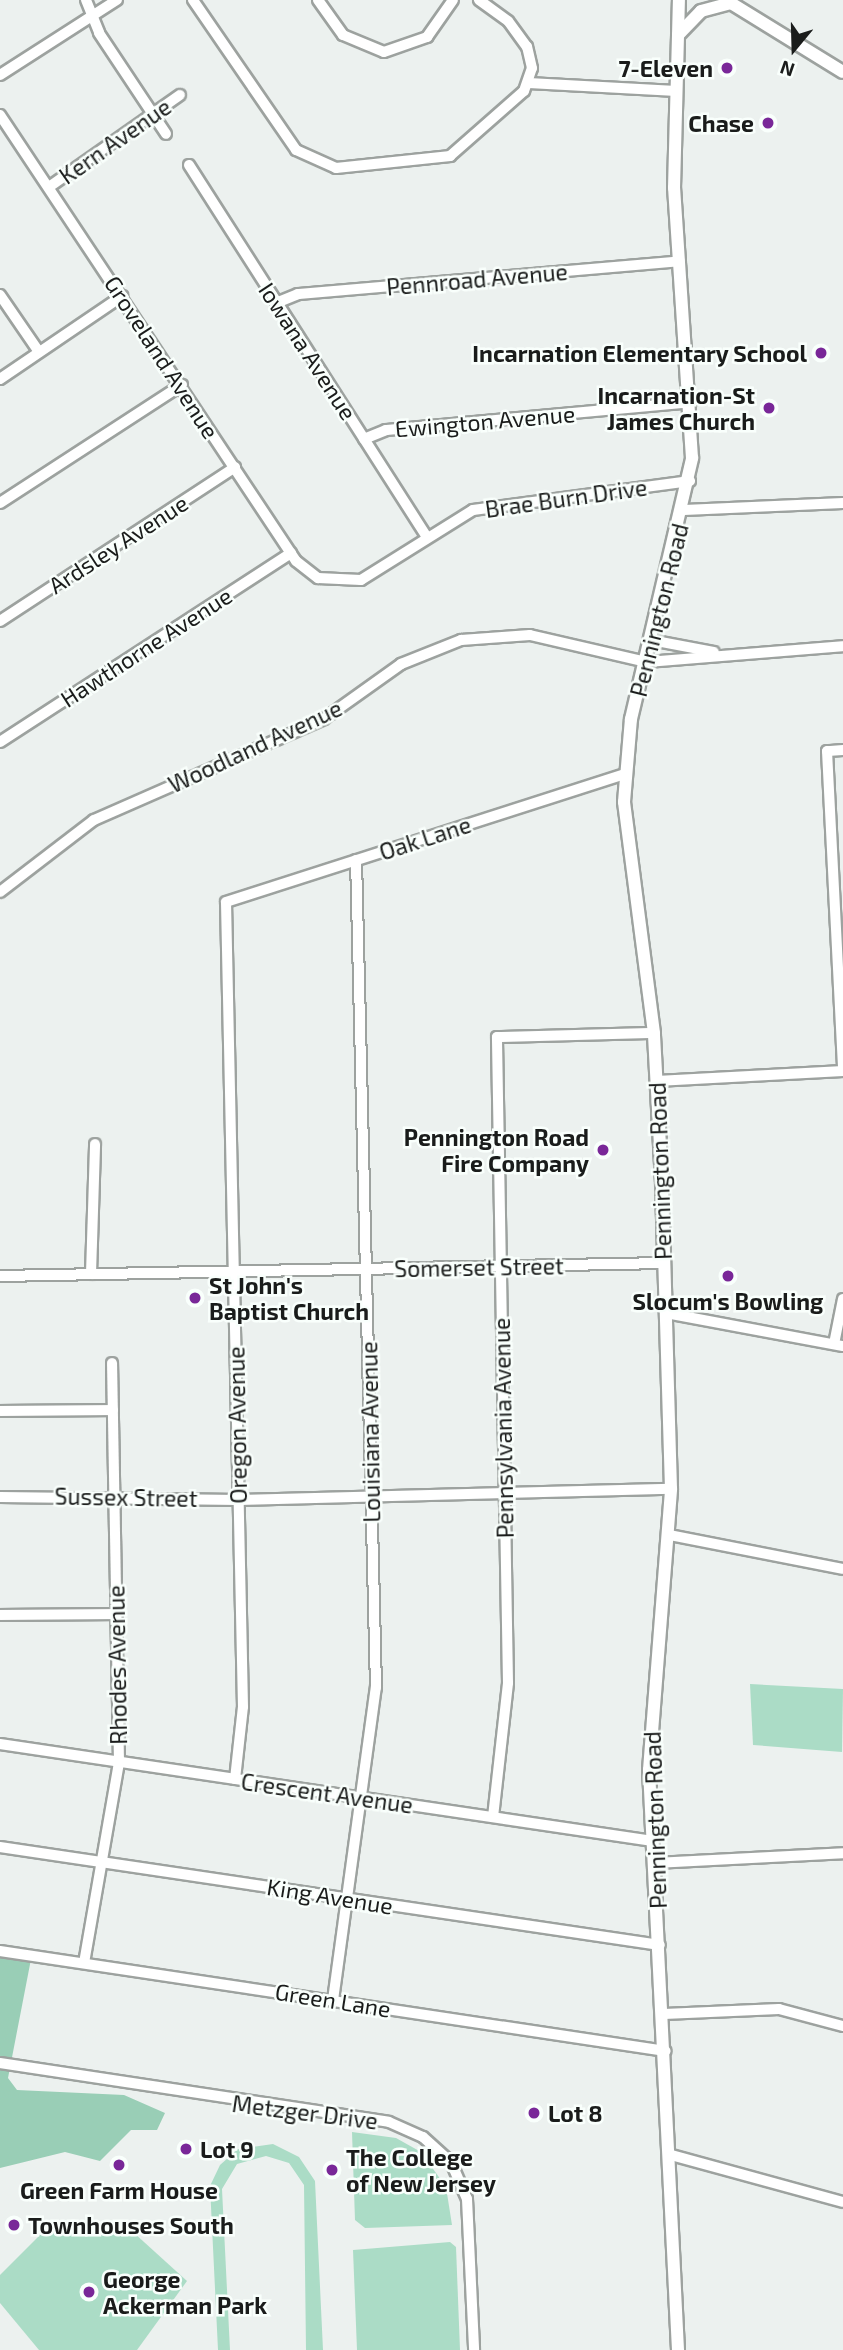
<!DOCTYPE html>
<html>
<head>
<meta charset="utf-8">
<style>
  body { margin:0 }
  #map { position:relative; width:843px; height:2350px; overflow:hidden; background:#ecf1ef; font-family:"Exo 2",sans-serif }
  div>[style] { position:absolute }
  .green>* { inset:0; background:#abdcc6 }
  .forest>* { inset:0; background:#99ceb6 }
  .roads { filter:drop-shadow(2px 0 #9da29f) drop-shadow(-2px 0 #9da29f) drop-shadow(0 2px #9da29f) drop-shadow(0 -2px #9da29f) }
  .minor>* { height:10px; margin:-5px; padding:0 5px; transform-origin:5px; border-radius:5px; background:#fff }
  .major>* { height:12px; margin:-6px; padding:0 6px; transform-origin:6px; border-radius:6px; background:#fff }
  .dots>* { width:19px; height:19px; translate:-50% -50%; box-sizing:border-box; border:4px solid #f9fffc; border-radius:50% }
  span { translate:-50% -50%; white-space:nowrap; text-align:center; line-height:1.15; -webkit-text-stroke:5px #f9fffc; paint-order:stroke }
  .poi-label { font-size:23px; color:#1a1c1b; font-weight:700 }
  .right { translate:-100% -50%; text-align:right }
  .left { translate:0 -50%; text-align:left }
  .street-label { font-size:23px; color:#1a1c1b }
  .north { position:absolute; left:759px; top:14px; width:70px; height:70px; -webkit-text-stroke:5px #f9fffc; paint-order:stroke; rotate:199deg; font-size:19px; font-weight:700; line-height:28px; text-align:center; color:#1a1c1b }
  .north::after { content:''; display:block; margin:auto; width:24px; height:32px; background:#1a1c1b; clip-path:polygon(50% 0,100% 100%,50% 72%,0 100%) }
</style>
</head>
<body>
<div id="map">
  <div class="green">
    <i style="clip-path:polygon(750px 1684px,843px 1689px,842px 1752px,753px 1745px)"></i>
    <i style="clip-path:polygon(352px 2132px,396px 2138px,421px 2152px,446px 2187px,452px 2225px,365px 2228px,355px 2220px)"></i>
    <i style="clip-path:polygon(273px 2144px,299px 2157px,315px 2181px,323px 2350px,306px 2350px,304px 2185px,289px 2163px,266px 2156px,237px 2164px,222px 2189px,230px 2350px,218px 2350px,210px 2186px,220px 2165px,238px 2149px)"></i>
    <i style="clip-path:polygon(109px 2222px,133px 2232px,187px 2281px,137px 2350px,39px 2350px,0 2303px,0 2275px,44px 2231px)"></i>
    <i style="clip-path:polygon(450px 2242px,456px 2247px,460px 2350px,357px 2350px,353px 2250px)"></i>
  </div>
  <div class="forest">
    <i style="clip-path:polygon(0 1950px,32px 1954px,8px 2078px,17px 2090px,124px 2095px,165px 2113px,157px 2130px,131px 2130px,100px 2161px,65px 2152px,0 2168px)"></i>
  </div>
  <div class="roads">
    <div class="minor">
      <i style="left:86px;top:0;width:35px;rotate:68deg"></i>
      <i style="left:99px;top:33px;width:121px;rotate:56.4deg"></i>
      <i style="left:193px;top:0;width:182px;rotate:55.5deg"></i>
      <i style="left:296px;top:150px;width:44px;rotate:24.2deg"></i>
      <i style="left:336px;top:168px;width:115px;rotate:-6deg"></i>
      <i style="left:450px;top:156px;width:98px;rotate:-41.3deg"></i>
      <i style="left:524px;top:91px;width:24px;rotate:-71deg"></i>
      <i style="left:532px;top:68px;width:22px;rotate:-103deg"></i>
      <i style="left:527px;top:47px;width:32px;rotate:-126deg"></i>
      <i style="left:508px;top:21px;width:36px;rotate:-144deg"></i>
      <i style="left:318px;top:0;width:43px;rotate:54.5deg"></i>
      <i style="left:343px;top:35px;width:44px;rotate:22.5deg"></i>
      <i style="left:384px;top:52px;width:46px;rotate:-19.2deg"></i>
      <i style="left:427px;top:37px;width:45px;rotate:-54.9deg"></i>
      <i style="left:0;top:75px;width:139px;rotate:-32.7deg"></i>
      <i style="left:529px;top:83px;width:147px;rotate:3.1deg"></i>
      <i style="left:0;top:115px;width:535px;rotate:56.43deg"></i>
      <i style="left:296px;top:561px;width:28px;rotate:38deg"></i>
      <i style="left:318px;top:578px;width:43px;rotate:2.7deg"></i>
      <i style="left:361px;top:580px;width:132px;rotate:-32deg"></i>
      <i style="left:473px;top:510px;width:219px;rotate:-7.6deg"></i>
      <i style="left:189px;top:165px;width:442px;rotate:57.4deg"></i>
      <i style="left:49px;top:187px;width:160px;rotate:-35.1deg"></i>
      <i style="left:0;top:295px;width:69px;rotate:55.6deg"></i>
      <i style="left:276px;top:303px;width:24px;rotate:-22deg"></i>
      <i style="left:298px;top:294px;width:383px;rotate:-4.9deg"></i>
      <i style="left:0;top:379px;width:148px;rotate:-34.2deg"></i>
      <i style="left:364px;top:439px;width:24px;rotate:-22deg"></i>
      <i style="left:386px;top:430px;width:306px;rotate:-5.2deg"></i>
      <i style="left:0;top:503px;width:217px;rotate:-33deg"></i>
      <i style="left:684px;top:510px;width:159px;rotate:-2.5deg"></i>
      <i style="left:0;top:621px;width:281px;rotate:-33.2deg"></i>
      <i style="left:651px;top:640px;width:64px;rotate:10.8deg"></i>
      <i style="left:0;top:742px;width:347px;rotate:-33deg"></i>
      <i style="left:843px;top:750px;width:16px;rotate:176deg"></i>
      <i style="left:827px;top:751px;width:316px;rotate:87.1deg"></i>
      <i style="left:0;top:892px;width:118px;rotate:-37.5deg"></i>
      <i style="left:94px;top:820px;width:251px;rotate:-23.7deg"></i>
      <i style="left:324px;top:719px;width:95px;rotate:-35.5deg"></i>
      <i style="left:401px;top:664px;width:65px;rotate:-21.8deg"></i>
      <i style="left:461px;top:640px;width:69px;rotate:-4.1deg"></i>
      <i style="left:530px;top:635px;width:119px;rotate:13.1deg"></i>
      <i style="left:646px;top:662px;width:198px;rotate:-4.6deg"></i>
      <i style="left:657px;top:1081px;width:186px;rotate:-3.1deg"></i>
      <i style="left:91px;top:1274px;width:130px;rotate:-88.2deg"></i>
      <i style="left:0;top:1276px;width:664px;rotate:-1.12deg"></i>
      <i style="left:666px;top:1313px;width:180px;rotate:10.6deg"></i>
      <i style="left:834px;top:1344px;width:46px;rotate:-78.7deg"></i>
      <i style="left:0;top:1411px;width:113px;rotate:-0.5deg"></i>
      <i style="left:0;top:1497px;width:239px;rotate:0.7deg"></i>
      <i style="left:239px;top:1500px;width:432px;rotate:-1.5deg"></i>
      <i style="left:670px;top:1535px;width:176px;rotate:11.1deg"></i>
      <i style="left:0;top:1615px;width:116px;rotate:-0.5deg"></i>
      <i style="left:0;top:1744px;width:660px;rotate:8.45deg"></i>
      <i style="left:235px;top:1779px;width:72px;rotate:-83.7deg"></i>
      <i style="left:243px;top:1707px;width:805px;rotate:-91.21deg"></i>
      <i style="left:226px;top:902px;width:418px;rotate:-17.8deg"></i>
      <i style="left:493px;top:1817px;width:135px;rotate:-83.6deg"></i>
      <i style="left:508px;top:1683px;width:646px;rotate:-90.98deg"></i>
      <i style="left:497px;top:1037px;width:157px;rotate:-1.5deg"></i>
      <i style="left:0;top:1847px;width:667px;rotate:8.45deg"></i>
      <i style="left:655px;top:1863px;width:188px;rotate:-3deg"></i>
      <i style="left:0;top:1951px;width:673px;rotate:8.54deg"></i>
      <i style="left:84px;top:1963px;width:204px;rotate:-80.1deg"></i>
      <i style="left:119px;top:1762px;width:399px;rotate:-91deg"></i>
      <i style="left:333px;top:2000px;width:315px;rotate:-82.2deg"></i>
      <i style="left:376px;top:1688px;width:828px;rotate:-91.38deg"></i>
      <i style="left:664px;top:2014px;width:115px;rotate:-2.5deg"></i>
      <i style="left:779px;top:2009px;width:66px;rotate:14.9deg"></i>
      <i style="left:0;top:2063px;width:393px;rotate:8.6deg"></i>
      <i style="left:389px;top:2122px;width:37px;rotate:24deg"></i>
      <i style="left:423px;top:2137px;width:38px;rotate:42deg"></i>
      <i style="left:451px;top:2162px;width:40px;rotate:66.6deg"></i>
      <i style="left:467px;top:2199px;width:151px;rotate:87.3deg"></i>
      <i style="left:671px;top:2155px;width:178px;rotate:15.3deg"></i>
    </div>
    <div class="major">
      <i style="left:726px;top:0;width:137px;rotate:31.6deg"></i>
      <i style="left:678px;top:35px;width:33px;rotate:-46deg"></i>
      <i style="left:701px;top:11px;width:31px;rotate:-15deg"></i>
      <i style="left:678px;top:2350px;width:581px;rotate:-92.86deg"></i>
      <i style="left:649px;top:1770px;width:282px;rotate:-85.5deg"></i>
      <i style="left:671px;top:1489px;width:306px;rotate:-91.7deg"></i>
      <i style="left:662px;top:1183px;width:150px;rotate:-93.1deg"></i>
      <i style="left:654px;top:1033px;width:233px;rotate:-97.4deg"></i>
      <i style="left:624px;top:802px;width:83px;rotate:-85.2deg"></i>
      <i style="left:631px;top:719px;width:268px;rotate:-76.8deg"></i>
      <i style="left:692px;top:458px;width:271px;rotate:-93.8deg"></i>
      <i style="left:674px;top:188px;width:188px;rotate:-88.5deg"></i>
    </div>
  </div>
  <div class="dots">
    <i style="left:727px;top:68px;background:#792798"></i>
    <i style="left:768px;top:123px;background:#792798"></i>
    <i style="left:821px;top:353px;background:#792798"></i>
    <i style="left:769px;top:408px;background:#792798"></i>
    <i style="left:603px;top:1150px;background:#792798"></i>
    <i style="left:728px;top:1276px;background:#792798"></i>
    <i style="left:195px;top:1298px;background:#792798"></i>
    <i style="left:534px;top:2113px;background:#792798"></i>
    <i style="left:186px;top:2149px;background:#792798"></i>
    <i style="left:119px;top:2165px;background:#792798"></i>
    <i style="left:332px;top:2170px;background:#792798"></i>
    <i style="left:14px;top:2225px;background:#792798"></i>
    <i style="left:89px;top:2292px;background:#792798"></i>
  </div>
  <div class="poi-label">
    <span class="right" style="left:713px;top:68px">7-Eleven</span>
    <span class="right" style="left:754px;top:123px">Chase</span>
    <span class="right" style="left:807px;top:353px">Incarnation Elementary School</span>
    <span class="right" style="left:755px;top:408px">Incarnation-St<br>James Church</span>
    <span class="right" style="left:589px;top:1150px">Pennington Road<br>Fire Company</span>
    <span class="left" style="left:209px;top:1298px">St John's<br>Baptist Church</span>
    <span style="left:728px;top:1301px">Slocum's Bowling</span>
    <span class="left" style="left:548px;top:2113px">Lot 8</span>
    <span class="left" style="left:200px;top:2149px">Lot 9</span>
    <span class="left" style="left:346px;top:2170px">The College<br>of New Jersey</span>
    <span style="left:119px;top:2190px">Green Farm House</span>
    <span class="left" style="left:28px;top:2225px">Townhouses South</span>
    <span class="left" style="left:103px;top:2292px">George<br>Ackerman Park</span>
  </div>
  <div class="street-label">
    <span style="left:115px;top:141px;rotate:-35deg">Kern Avenue</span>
    <span style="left:477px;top:279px;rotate:-5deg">Pennroad Avenue</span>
    <span style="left:308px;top:351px;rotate:57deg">Iowana Avenue</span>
    <span style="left:162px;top:357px;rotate:57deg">Groveland Avenue</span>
    <span style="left:485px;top:421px;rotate:-5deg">Ewington Avenue</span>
    <span style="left:566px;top:498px;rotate:-8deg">Brae Burn Drive</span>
    <span style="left:118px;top:544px;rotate:-33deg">Ardsley Avenue</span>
    <span style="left:659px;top:610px;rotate:-76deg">Pennington Road</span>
    <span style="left:146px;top:647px;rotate:-33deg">Hawthorne Avenue</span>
    <span style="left:255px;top:746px;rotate:-25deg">Woodland Avenue</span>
    <span style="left:425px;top:838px;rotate:-18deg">Oak Lane</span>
    <span style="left:660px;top:1171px;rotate:-92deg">Pennington Road</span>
    <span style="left:479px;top:1267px;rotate:-1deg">Somerset Street</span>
    <span style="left:237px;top:1425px;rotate:-91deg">Oregon Avenue</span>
    <span style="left:503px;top:1428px;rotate:-91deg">Pennsylvania Avenue</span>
    <span style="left:370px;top:1432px;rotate:-91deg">Louisiana Avenue</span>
    <span style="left:126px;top:1497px;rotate:1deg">Sussex Street</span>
    <span style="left:117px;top:1665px;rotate:-91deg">Rhodes Avenue</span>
    <span style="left:327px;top:1793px;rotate:8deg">Crescent Avenue</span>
    <span style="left:655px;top:1820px;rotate:-92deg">Pennington Road</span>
    <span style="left:330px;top:1896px;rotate:9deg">King Avenue</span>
    <span style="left:333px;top:2000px;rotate:9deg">Green Lane</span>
    <span style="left:305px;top:2112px;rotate:7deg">Metzger Drive</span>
  </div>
  <div class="north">N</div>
</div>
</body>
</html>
